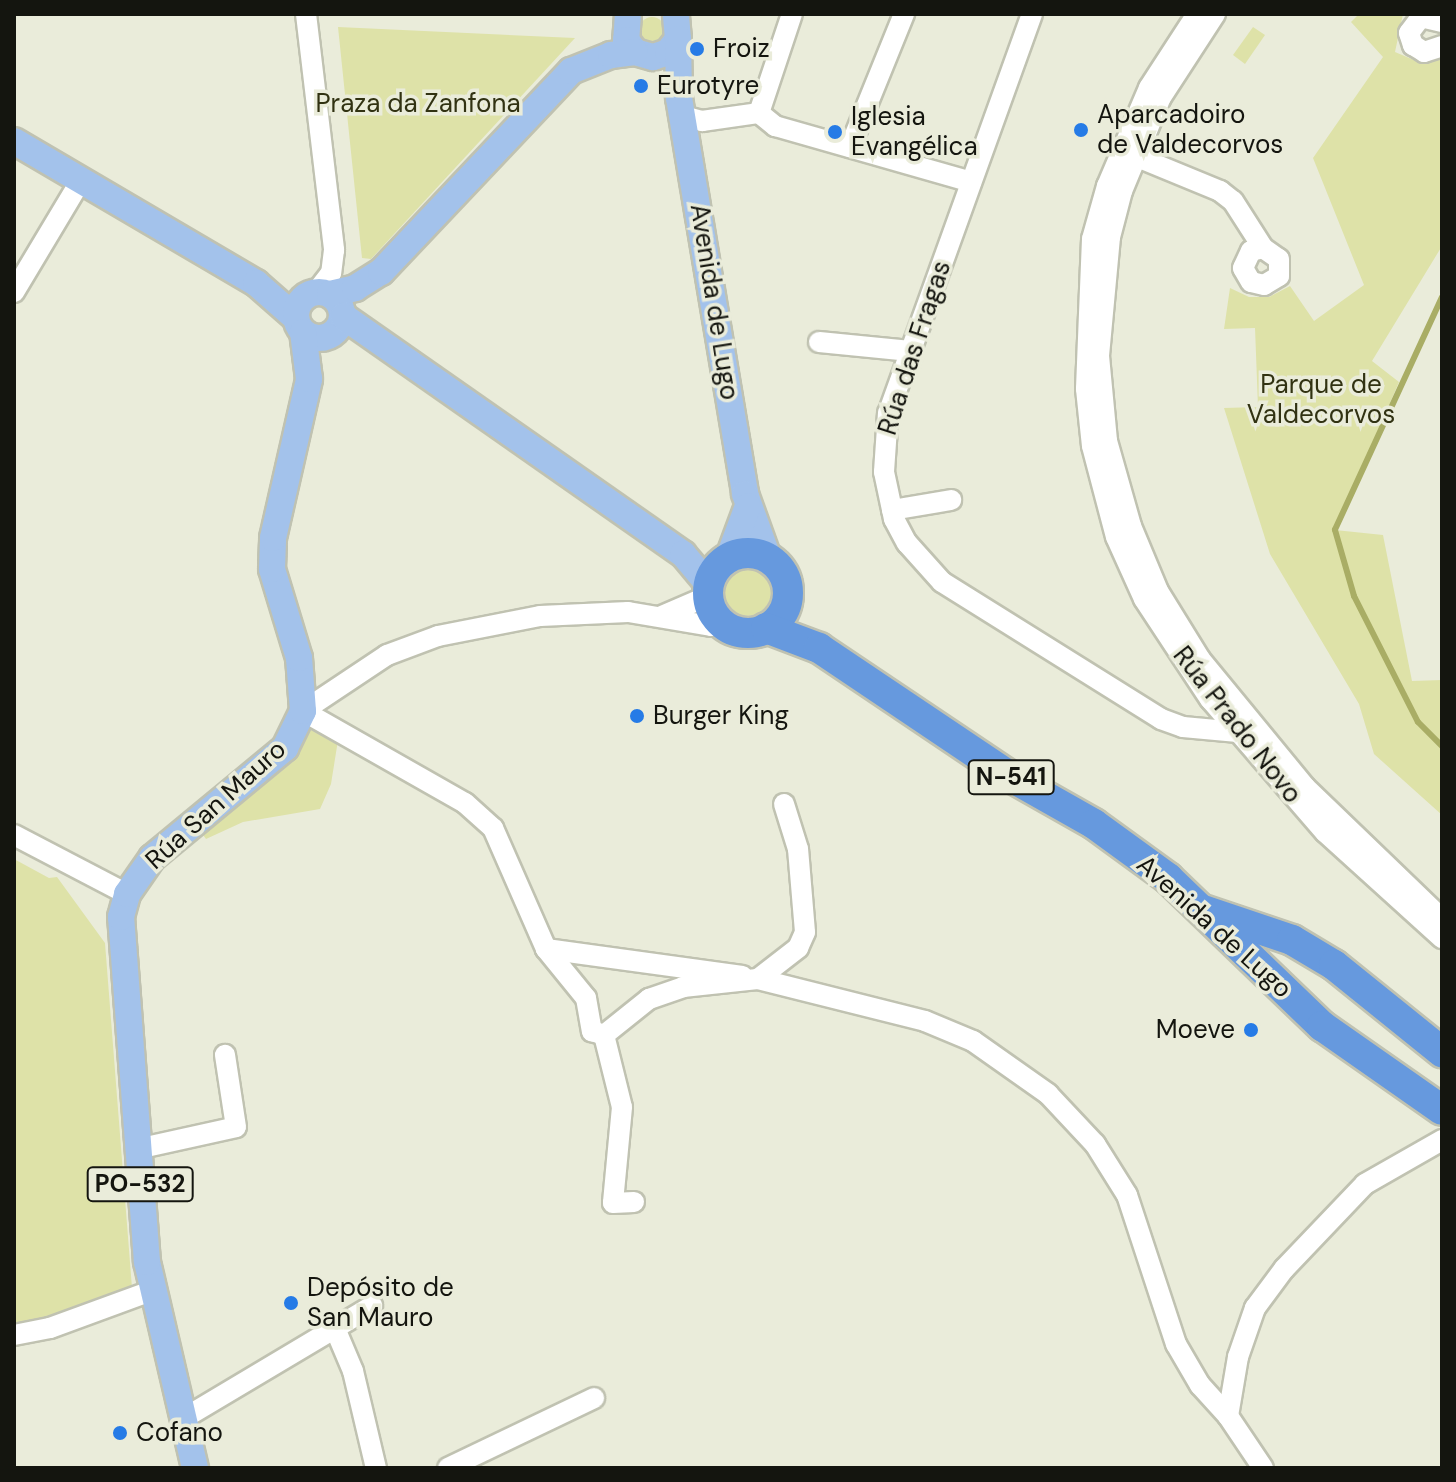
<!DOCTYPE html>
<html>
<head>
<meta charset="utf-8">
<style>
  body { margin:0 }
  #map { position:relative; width:1456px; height:1482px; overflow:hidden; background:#eaecda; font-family:"DM Sans",sans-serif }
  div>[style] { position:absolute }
  .green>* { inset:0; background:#dee2a8 }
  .round { border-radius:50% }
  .stream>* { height:6px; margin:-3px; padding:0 3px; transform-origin:3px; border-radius:3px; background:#a9ad65 }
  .roads { filter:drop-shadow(2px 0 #c0c2b1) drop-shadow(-2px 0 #c0c2b1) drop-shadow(0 2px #c0c2b1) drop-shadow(0 -2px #c0c2b1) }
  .minor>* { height:20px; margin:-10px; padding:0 10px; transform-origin:10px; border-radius:10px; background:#fff }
  .major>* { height:26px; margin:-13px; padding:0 13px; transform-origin:13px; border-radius:13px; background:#a3c2eb }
  .major>.ring { margin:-13px; padding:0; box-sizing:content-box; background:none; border:26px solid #a3c2eb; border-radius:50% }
  .highway>* { height:30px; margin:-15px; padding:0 15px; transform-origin:15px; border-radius:15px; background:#6699de }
  .highway>.ring { margin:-15px; padding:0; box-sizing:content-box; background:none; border:30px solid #6699de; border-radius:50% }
  .dots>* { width:22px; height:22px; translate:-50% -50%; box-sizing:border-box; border:4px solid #eaecda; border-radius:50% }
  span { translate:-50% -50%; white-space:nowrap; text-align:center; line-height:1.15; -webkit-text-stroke:7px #eaecda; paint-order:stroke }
  .shield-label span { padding:2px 6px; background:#eaecda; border:2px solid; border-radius:6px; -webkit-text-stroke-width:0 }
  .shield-label { font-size:24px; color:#14150f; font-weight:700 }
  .poi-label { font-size:26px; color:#14150f }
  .left { translate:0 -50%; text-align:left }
  .right { translate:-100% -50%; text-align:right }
  .park-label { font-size:26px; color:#313212 }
  .street-label { font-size:26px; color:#14150f }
  .frame { position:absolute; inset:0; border:16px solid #14150f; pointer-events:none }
</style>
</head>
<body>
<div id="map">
  <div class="green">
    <i style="clip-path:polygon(1359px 14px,1403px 14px,1395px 52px,1421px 63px,1442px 58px,1442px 246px,1372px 361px,1399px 382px,1335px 530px,1383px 535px,1412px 681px,1442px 680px,1442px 815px,1374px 754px,1359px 704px,1270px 554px,1224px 408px,1258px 407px,1255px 328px,1224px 329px,1230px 288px,1249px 297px,1269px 297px,1290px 286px,1314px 321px,1364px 285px,1313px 158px,1383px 57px,1351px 22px)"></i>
    <i class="round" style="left:639px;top:17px;width:26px;height:26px"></i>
    <i style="clip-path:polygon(338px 27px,575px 38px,371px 259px,362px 258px)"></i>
    <i style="clip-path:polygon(1253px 27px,1265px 35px,1245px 64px,1233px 55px)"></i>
    <i class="round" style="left:723px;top:568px;width:48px;height:48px"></i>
    <i style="clip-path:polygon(303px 711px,339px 734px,331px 784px,320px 809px,243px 822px,206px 839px,195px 824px)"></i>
    <i style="clip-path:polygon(14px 859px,49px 878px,57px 877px,105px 943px,132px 1288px,45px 1322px,14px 1328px)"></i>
  </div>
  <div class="stream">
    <i style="left:1442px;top:297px;width:256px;rotate:114.7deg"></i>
    <i style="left:1335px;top:530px;width:69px;rotate:73.9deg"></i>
    <i style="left:1354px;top:596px;width:141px;rotate:63.1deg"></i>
    <i style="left:1418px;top:722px;width:34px;rotate:45deg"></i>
  </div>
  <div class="roads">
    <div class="minor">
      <i style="left:306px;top:14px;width:238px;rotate:83.2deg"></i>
      <i style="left:334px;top:250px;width:23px;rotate:97deg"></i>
      <i style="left:331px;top:273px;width:23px;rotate:128deg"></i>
      <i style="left:1032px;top:14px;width:424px;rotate:109.8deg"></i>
      <i style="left:888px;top:413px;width:59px;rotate:93.9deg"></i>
      <i style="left:884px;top:472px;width:48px;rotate:78deg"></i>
      <i style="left:894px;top:519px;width:27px;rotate:62deg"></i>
      <i style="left:907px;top:543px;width:52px;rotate:48.1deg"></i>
      <i style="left:942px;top:582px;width:258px;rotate:32deg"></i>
      <i style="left:1161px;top:719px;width:23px;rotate:20deg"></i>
      <i style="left:1183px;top:727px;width:55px;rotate:5.2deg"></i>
      <i style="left:1197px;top:14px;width:88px;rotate:123deg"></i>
      <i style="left:1149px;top:88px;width:107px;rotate:113.2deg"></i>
      <i style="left:1107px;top:186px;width:55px;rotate:105.8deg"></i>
      <i style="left:1092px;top:239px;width:150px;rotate:92.3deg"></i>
      <i style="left:1086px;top:389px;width:57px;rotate:84deg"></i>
      <i style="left:1092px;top:446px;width:94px;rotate:75.2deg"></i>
      <i style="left:1116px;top:537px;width:68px;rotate:65.7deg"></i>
      <i style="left:1144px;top:599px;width:120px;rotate:56.6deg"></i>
      <i style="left:1210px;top:699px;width:176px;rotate:49.2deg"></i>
      <i style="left:1325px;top:832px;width:158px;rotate:42.2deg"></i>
      <i style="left:1215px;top:14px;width:99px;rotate:123deg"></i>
      <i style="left:1161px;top:97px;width:102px;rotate:112.5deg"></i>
      <i style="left:1122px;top:191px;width:48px;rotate:104.6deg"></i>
      <i style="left:1110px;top:237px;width:120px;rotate:95.3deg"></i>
      <i style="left:1099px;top:356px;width:85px;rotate:84.6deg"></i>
      <i style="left:1107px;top:441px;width:88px;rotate:74.2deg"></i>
      <i style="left:1131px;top:526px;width:70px;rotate:67.4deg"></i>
      <i style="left:1158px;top:591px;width:80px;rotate:58.3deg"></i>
      <i style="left:1200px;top:659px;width:166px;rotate:50.6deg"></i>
      <i style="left:1305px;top:787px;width:190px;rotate:43.9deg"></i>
      <i style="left:1442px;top:22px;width:22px;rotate:-167deg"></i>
      <i style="left:1421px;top:17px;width:20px;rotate:127deg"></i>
      <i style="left:1409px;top:33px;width:13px;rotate:72deg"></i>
      <i style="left:1413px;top:45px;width:13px;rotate:32deg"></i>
      <i style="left:1424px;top:52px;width:19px;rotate:-18deg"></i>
      <i style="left:759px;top:113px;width:21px;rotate:39deg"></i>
      <i style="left:775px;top:126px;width:204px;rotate:15.9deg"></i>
      <i style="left:759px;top:113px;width:104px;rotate:-71.6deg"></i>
      <i style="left:683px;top:116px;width:20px;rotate:15deg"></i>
      <i style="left:702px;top:121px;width:58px;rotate:-8deg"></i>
      <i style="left:850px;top:147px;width:144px;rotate:-67.9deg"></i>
      <i style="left:1135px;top:156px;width:92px;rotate:22.4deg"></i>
      <i style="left:1220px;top:191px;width:16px;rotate:38deg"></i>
      <i style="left:1233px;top:201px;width:56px;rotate:57.4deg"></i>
      <i style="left:1263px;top:248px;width:19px;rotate:35deg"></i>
      <i style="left:1279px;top:259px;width:17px;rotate:90deg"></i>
      <i style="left:1279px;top:276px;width:17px;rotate:149deg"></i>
      <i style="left:1264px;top:285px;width:13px;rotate:-167deg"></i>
      <i style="left:1251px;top:282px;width:16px;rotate:-120deg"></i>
      <i style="left:1243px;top:268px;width:19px;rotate:-65deg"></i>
      <i style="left:1251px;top:251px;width:12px;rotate:-14deg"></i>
      <i style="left:14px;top:292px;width:131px;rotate:-59.1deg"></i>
      <i style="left:819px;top:342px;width:92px;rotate:5.6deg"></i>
      <i style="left:892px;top:510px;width:60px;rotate:-9.6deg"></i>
      <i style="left:662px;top:616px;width:50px;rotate:-23.5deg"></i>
      <i style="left:721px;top:623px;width:10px;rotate:163deg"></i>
      <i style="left:711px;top:626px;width:84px;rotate:-170.4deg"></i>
      <i style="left:628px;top:612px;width:88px;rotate:177.4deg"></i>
      <i style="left:540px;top:616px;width:104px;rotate:168.9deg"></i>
      <i style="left:438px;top:636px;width:54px;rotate:159.6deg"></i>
      <i style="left:387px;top:655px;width:101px;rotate:146.3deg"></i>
      <i style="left:303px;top:711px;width:186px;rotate:29.6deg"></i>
      <i style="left:465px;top:803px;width:38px;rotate:42deg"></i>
      <i style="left:493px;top:828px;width:132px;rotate:66.3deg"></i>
      <i style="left:546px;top:949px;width:63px;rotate:50.8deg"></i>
      <i style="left:586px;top:998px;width:34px;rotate:80deg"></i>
      <i style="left:592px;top:1031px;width:13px;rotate:18deg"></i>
      <i style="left:604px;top:1035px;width:58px;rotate:-38.7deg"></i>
      <i style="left:649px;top:999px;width:36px;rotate:-19deg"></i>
      <i style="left:683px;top:987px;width:75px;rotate:-6.1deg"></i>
      <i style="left:758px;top:979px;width:172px;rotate:14.1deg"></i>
      <i style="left:925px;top:1021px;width:52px;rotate:22.6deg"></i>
      <i style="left:973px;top:1041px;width:92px;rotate:35.2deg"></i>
      <i style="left:1048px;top:1094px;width:69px;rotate:46.8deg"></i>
      <i style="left:1095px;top:1144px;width:60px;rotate:57.9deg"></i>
      <i style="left:1127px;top:1195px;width:157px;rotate:71.8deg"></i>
      <i style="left:1176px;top:1344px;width:48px;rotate:59.7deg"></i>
      <i style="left:1200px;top:1385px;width:42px;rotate:47.9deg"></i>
      <i style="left:14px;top:835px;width:127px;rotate:27.6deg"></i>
      <i style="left:546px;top:949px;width:198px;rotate:7.8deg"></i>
      <i style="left:758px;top:979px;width:51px;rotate:-37.8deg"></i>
      <i style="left:798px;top:948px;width:17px;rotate:-66deg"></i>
      <i style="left:805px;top:932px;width:83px;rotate:-94.8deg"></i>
      <i style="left:798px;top:849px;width:47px;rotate:-107.3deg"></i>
      <i style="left:604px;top:1035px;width:74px;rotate:76deg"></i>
      <i style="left:622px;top:1107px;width:96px;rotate:95.4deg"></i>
      <i style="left:613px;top:1203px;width:21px;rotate:-3deg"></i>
      <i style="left:137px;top:1149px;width:101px;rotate:-12.5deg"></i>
      <i style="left:236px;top:1127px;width:73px;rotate:-98.7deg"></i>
      <i style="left:334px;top:1326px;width:49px;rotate:67.1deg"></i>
      <i style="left:353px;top:1371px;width:100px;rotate:76.7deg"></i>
      <i style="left:14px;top:1335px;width:37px;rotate:-11deg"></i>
      <i style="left:50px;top:1328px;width:108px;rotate:-20.1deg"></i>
      <i style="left:186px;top:1417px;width:217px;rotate:-30.8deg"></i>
      <i style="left:448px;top:1468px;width:162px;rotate:-25.6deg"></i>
      <i style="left:1263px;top:1468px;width:63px;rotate:-123.9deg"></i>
      <i style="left:1228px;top:1416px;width:60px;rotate:-80.4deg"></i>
      <i style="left:1238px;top:1357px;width:52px;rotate:-70.9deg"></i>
      <i style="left:1255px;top:1308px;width:49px;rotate:-53.4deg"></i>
      <i style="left:1284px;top:1269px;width:117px;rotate:-46.4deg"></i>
      <i style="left:1365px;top:1184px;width:89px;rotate:-29.7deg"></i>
    </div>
    <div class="major">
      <i style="left:628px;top:14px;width:26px;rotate:94deg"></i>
      <i style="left:626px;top:40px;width:15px;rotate:53deg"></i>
      <i style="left:635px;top:52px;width:19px;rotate:16deg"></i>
      <i style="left:653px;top:57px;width:16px;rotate:-18deg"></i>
      <i style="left:668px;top:52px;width:16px;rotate:-52deg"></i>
      <i style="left:678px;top:39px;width:25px;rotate:-95deg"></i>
      <i style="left:678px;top:39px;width:59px;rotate:89deg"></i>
      <i style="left:679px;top:98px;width:401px;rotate:80.5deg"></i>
      <i style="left:745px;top:494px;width:68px;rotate:70.2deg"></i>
      <i style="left:14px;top:141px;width:281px;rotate:30.4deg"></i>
      <i style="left:256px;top:283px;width:53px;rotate:41.2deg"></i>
      <i class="ring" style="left:296px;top:292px;width:20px;height:20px"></i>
      <i style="left:330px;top:294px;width:26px;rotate:-13deg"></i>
      <i style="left:355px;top:288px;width:31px;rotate:-32deg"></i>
      <i style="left:381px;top:272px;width:277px;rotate:-46.6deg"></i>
      <i style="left:571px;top:71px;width:43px;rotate:-21.8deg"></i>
      <i style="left:611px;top:55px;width:24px;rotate:-7deg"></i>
      <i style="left:343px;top:316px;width:415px;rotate:35deg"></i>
      <i style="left:683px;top:554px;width:40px;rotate:50deg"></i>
      <i style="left:729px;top:557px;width:54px;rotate:-69.6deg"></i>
      <i style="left:195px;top:1468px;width:212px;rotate:-103.1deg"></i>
      <i style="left:147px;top:1262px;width:346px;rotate:-94.3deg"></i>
      <i style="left:121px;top:917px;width:24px;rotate:-75deg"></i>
      <i style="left:127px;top:894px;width:44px;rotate:-55.2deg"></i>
      <i style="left:152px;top:858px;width:173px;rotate:-39.6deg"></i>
      <i style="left:285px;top:748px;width:41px;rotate:-64.1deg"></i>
      <i style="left:303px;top:711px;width:53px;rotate:-94.3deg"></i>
      <i style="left:299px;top:658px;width:93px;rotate:-106.9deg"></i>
      <i style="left:272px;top:569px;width:31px;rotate:-88deg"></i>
      <i style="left:273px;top:538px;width:163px;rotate:-77.2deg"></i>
      <i style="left:309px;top:379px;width:47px;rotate:-97.3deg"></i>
    </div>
    <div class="highway">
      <i class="ring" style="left:708px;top:553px;width:50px;height:50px"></i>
      <i style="left:766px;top:628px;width:57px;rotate:20.7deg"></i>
      <i style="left:819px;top:648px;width:231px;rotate:33.9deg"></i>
      <i style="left:1011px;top:777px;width:95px;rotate:29.5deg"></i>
      <i style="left:1094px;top:824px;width:92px;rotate:36.1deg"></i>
      <i style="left:1168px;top:878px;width:214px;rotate:43.9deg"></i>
      <i style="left:1322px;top:1026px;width:146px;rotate:35deg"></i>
      <i style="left:1203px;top:910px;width:94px;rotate:18.6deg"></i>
      <i style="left:1292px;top:940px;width:49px;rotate:30.8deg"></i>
      <i style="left:1334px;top:965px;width:139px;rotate:38.9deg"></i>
    </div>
  </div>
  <div class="dots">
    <i style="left:697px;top:49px;background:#267be6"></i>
    <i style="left:641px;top:86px;background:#267be6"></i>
    <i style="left:1081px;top:130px;background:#267be6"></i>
    <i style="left:835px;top:132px;background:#267be6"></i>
    <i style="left:637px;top:716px;background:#267be6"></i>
    <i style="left:1251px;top:1030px;background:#267be6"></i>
    <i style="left:291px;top:1303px;background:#267be6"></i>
    <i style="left:120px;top:1433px;background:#267be6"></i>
  </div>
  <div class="shield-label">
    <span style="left:1011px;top:777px">N-541</span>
    <span style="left:140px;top:1184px">PO-532</span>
  </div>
  <div class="poi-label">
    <span class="left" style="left:713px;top:49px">Froiz</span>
    <span class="left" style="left:657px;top:86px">Eurotyre</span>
    <span class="left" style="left:1097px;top:130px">Aparcadoiro<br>de Valdecorvos</span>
    <span class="left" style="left:851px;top:132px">Iglesia<br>Evangélica</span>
    <span class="left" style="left:653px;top:716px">Burger King</span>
    <span class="right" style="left:1235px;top:1030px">Moeve</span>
    <span class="left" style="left:307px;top:1303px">Depósito de<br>San Mauro</span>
    <span class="left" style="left:136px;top:1433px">Cofano</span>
  </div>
  <div class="park-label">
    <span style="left:418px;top:104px">Praza da Zanfona</span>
    <span style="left:1321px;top:400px">Parque de<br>Valdecorvos</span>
  </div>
  <div class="street-label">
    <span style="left:714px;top:302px;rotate:81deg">Avenida de Lugo</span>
    <span style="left:915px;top:348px;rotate:-72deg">Rúa das Fragas</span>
    <span style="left:1237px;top:725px;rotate:52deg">Rúa Prado Novo</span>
    <span style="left:216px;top:805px;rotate:-42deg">Rúa San Mauro</span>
    <span style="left:1214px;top:927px;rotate:42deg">Avenida de Lugo</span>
  </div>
  <div class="frame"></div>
</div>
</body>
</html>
